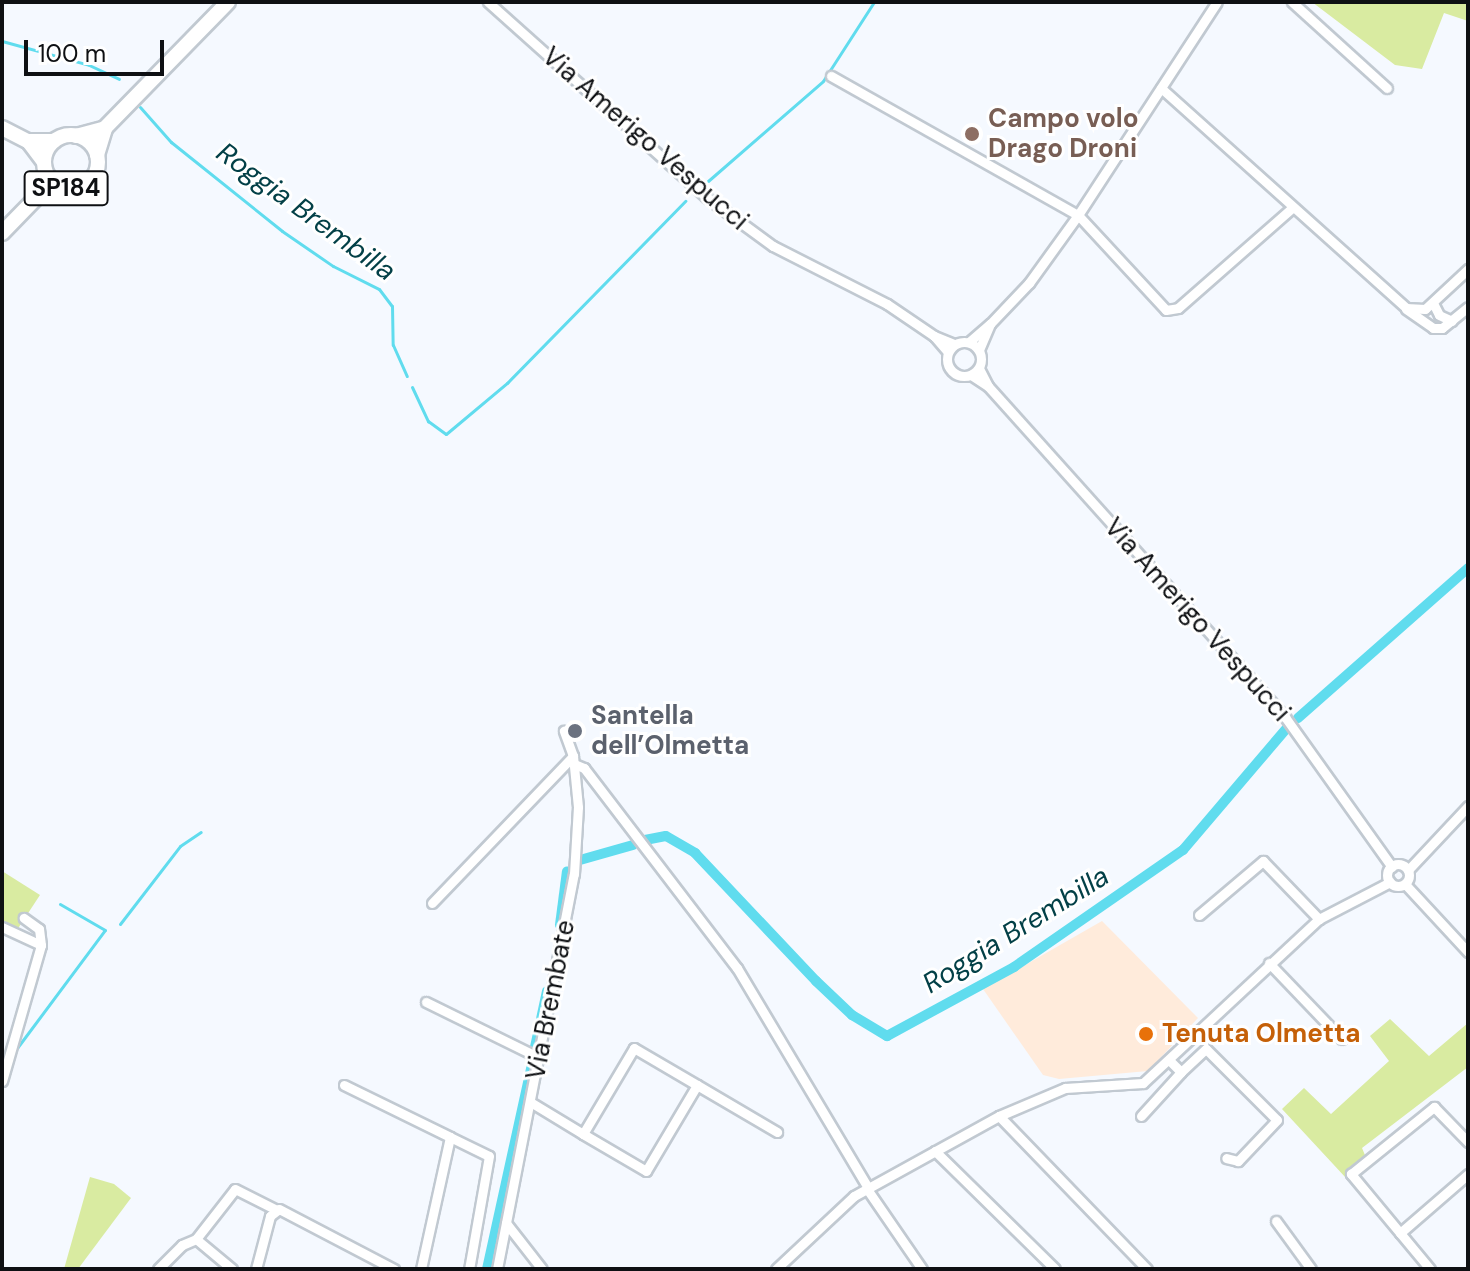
<!DOCTYPE html>
<html>
<head>
<meta charset="utf-8">
<style>
  body { margin:0 }
  #map { position:relative; width:1470px; height:1271px; overflow:hidden; background:#f5f9ff; font-family:"DM Sans",sans-serif }
  div>[style] { position:absolute }
  .commercial>* { inset:0; background:#ffebdb }
  .green>* { inset:0; background:#d9eba1 }
  .stream>* { height:3px; margin:-1.5px; padding:0 1.5px; transform-origin:1.5px; border-radius:1.5px; background:#60dcee }
  .canal>* { height:10px; margin:-5px; padding:0 5px; transform-origin:5px; border-radius:5px; background:#60dcee }
  .roads { filter:drop-shadow(2px 0 #c1c9d1) drop-shadow(-2px 0 #c1c9d1) drop-shadow(0 2px #c1c9d1) drop-shadow(0 -2px #c1c9d1) }
  .street>* { height:9px; margin:-4.5px; padding:0 4.5px; transform-origin:4.5px; border-radius:4.5px; background:#fff }
  .street>.ring { margin:-4.5px; padding:0; box-sizing:content-box; background:none; border:9px solid #fff; border-radius:50% }
  .secondary>* { height:14px; margin:-7px; padding:0 7px; transform-origin:7px; border-radius:7px; background:#fff }
  .primary>* { height:14px; margin:-7px; padding:0 7px; transform-origin:7px; border-radius:7px; background:#fff }
  .primary>.ring { margin:-7px; padding:0; box-sizing:content-box; background:none; border:14px solid #fff; border-radius:50% }
  .dots>* { width:22px; height:22px; translate:-50% -50%; box-sizing:border-box; border:4px solid #fff; border-radius:50% }
  span { translate:-50% -50%; white-space:nowrap; text-align:center; line-height:1.15; -webkit-text-stroke:6px #fff; paint-order:stroke }
  .shield-label span { padding:2px 6px; background:#fff; border:2px solid; border-radius:6px; -webkit-text-stroke-width:0 }
  .shield-label { font-size:24px; color:#0e1013; font-weight:700 }
  .education-label { font-size:26px; color:#785e54; font-weight:700 }
  .left { translate:0 -50%; text-align:left }
  .street-label { font-size:26px; color:#0e1013 }
  .worship-label { font-size:26px; color:#5b616d; font-weight:700 }
  .food-label { font-size:26px; color:#c56008; font-weight:700 }
  .water-label { font-size:28px; color:#034047; font-style:italic }
  .frame { position:absolute; inset:0; border:4px solid #0e1013; pointer-events:none }
  .scale { position:absolute; left:24px; top:40px; width:140px; height:36px; box-sizing:border-box; border:4px solid #0e1013; border-top:0; padding-left:10px; font-size:24px; line-height:28px; white-space:nowrap; color:#0e1013; -webkit-text-stroke:6px #fff; paint-order:stroke }
</style>
</head>
<body>
<div id="map">
  <div class="commercial">
    <i style="clip-path:polygon(1102px 921px,1198px 1018px,1148px 1071px,1059px 1079px,1043px 1075px,983px 989px)"></i>
  </div>
  <div class="green">
    <i style="clip-path:polygon(1312px 2px,1468px 2px,1468px 21px,1444px 13px,1422px 69px,1395px 65px)"></i>
    <i style="clip-path:polygon(2px 871px,40px 895px,15px 933px,2px 926px)"></i>
    <i style="clip-path:polygon(1390px 1019px,1429px 1056px,1468px 1023px,1468px 1067px,1362px 1148px,1367px 1160px,1346px 1178px,1282px 1109px,1304px 1088px,1331px 1114px,1389px 1061px,1370px 1036px)"></i>
    <i style="clip-path:polygon(90px 1177px,114px 1184px,131px 1198px,78px 1269px,64px 1269px)"></i>
  </div>
  <div class="stream">
    <i style="left:2px;top:41px;width:90px;rotate:15.4deg"></i>
    <i style="left:89px;top:65px;width:33px;rotate:25deg"></i>
    <i style="left:140px;top:107px;width:47px;rotate:48.5deg"></i>
    <i style="left:171px;top:142px;width:142px;rotate:38.7deg"></i>
    <i style="left:282px;top:231px;width:62px;rotate:34.5deg"></i>
    <i style="left:333px;top:266px;width:51px;rotate:26.6deg"></i>
    <i style="left:379px;top:289px;width:21px;rotate:53deg"></i>
    <i style="left:392px;top:306px;width:39px;rotate:89deg"></i>
    <i style="left:393px;top:345px;width:34px;rotate:66deg"></i>
    <i style="left:708px;top:181px;width:152px;rotate:-41deg"></i>
    <i style="left:823px;top:81px;width:94px;rotate:-57.2deg"></i>
    <i style="left:412px;top:387px;width:38px;rotate:65deg"></i>
    <i style="left:428px;top:421px;width:22px;rotate:36deg"></i>
    <i style="left:446px;top:434px;width:80px;rotate:-39.9deg"></i>
    <i style="left:507px;top:383px;width:255px;rotate:-45.6deg"></i>
    <i style="left:120px;top:924px;width:98px;rotate:-52.4deg"></i>
    <i style="left:180px;top:846px;width:25px;rotate:-34deg"></i>
    <i style="left:14px;top:1052px;width:152px;rotate:-53.3deg"></i>
    <i style="left:105px;top:930px;width:52px;rotate:-150deg"></i>
  </div>
  <div class="canal">
    <i style="left:1298px;top:718px;width:227px;rotate:-41.4deg"></i>
    <i style="left:645px;top:840px;width:21px;rotate:-11deg"></i>
    <i style="left:666px;top:836px;width:34px;rotate:30deg"></i>
    <i style="left:695px;top:853px;width:176px;rotate:46.6deg"></i>
    <i style="left:816px;top:981px;width:50px;rotate:43.4deg"></i>
    <i style="left:852px;top:1015px;width:41px;rotate:31deg"></i>
    <i style="left:887px;top:1036px;width:145px;rotate:-28.5deg"></i>
    <i style="left:1014px;top:967px;width:206px;rotate:-34.7deg"></i>
    <i style="left:1183px;top:850px;width:159px;rotate:-49.6deg"></i>
    <i style="left:580px;top:860px;width:55px;rotate:-15.8deg"></i>
    <i style="left:560px;top:925px;width:54px;rotate:-82.6deg"></i>
    <i style="left:535px;top:1047px;width:57px;rotate:-77.9deg"></i>
    <i style="left:487px;top:1269px;width:210px;rotate:-77.6deg"></i>
  </div>
  <div class="roads">
    <div class="street">
      <i style="left:488px;top:2px;width:292px;rotate:41.8deg"></i>
      <i style="left:706px;top:197px;width:83px;rotate:36.2deg"></i>
      <i style="left:773px;top:246px;width:128px;rotate:27deg"></i>
      <i style="left:887px;top:304px;width:57px;rotate:34.2deg"></i>
      <i style="left:1292px;top:2px;width:128px;rotate:42.2deg"></i>
      <i style="left:831px;top:76px;width:283px;rotate:29.4deg"></i>
      <i style="left:1078px;top:215px;width:129px;rotate:47.2deg"></i>
      <i style="left:1166px;top:310px;width:12px;rotate:-9deg"></i>
      <i style="left:1178px;top:308px;width:153px;rotate:-41.3deg"></i>
      <i style="left:1161px;top:88px;width:329px;rotate:41.9deg"></i>
      <i style="left:1406px;top:308px;width:19px;rotate:3deg"></i>
      <i style="left:1425px;top:309px;width:59px;rotate:-42.9deg"></i>
      <i style="left:1433px;top:303px;width:13px;rotate:63deg"></i>
      <i style="left:1439px;top:315px;width:14px;rotate:25deg"></i>
      <i style="left:1406px;top:309px;width:33px;rotate:35deg"></i>
      <i style="left:1433px;top:328px;width:9px"></i>
      <i style="left:1442px;top:328px;width:33px;rotate:-39deg"></i>
      <i style="left:990px;top:324px;width:57px;rotate:-46.4deg"></i>
      <i style="left:1029px;top:283px;width:84px;rotate:-54.2deg"></i>
      <i style="left:1078px;top:215px;width:254px;rotate:-56.9deg"></i>
      <i class="ring" style="left:947px;top:342px;width:25px;height:25px"></i>
      <i style="left:969px;top:342px;width:28px;rotate:-41deg"></i>
      <i style="left:990px;top:324px;width:28px;rotate:113deg"></i>
      <i style="left:948px;top:352px;width:21px;rotate:-131deg"></i>
      <i style="left:934px;top:336px;width:22px;rotate:22deg"></i>
      <i style="left:971px;top:375px;width:20px;rotate:33deg"></i>
      <i style="left:988px;top:386px;width:20px;rotate:-117deg"></i>
      <i style="left:988px;top:386px;width:445px;rotate:48.1deg"></i>
      <i style="left:1285px;top:717px;width:184px;rotate:54.5deg"></i>
      <i style="left:574px;top:764px;width:11px;rotate:22deg"></i>
      <i style="left:584px;top:768px;width:252px;rotate:52.6deg"></i>
      <i style="left:737px;top:968px;width:256px;rotate:59.2deg"></i>
      <i class="ring" style="left:1387px;top:864px;width:13px;height:13px"></i>
      <i style="left:1408px;top:870px;width:88px;rotate:-46.8deg"></i>
      <i style="left:1405px;top:884px;width:93px;rotate:47.2deg"></i>
      <i style="left:432px;top:903px;width:204px;rotate:-46.2deg"></i>
      <i style="left:1199px;top:915px;width:84px;rotate:-40.2deg"></i>
      <i style="left:1263px;top:861px;width:81px;rotate:46deg"></i>
      <i style="left:2px;top:927px;width:43px;rotate:24.8deg"></i>
      <i style="left:1269px;top:963px;width:105px;rotate:46.2deg"></i>
      <i style="left:426px;top:1002px;width:127px;rotate:26.2deg"></i>
      <i style="left:1169px;top:1060px;width:17px;rotate:45deg"></i>
      <i style="left:1181px;top:1072px;width:34px;rotate:-43deg"></i>
      <i style="left:1206px;top:1049px;width:100px;rotate:45deg"></i>
      <i style="left:1277px;top:1120px;width:57px;rotate:133.6deg"></i>
      <i style="left:1238px;top:1161px;width:12px;rotate:-166deg"></i>
      <i style="left:2px;top:1081px;width:141px;rotate:-74deg"></i>
      <i style="left:41px;top:945px;width:16px;rotate:-97deg"></i>
      <i style="left:39px;top:929px;width:19px;rotate:-144deg"></i>
      <i style="left:344px;top:1085px;width:118px;rotate:26.1deg"></i>
      <i style="left:450px;top:1137px;width:135px;rotate:102.4deg"></i>
      <i style="left:697px;top:1085px;width:93px;rotate:30.4deg"></i>
      <i style="left:532px;top:1103px;width:60px;rotate:31.3deg"></i>
      <i style="left:583px;top:1134px;width:73px;rotate:30.4deg"></i>
      <i style="left:646px;top:1171px;width:100px;rotate:-59.3deg"></i>
      <i style="left:697px;top:1085px;width:73px;rotate:-149.6deg"></i>
      <i style="left:634px;top:1048px;width:100px;rotate:120.7deg"></i>
      <i style="left:999px;top:1116px;width:213px;rotate:46deg"></i>
      <i style="left:1141px;top:1116px;width:59px;rotate:-47.7deg"></i>
      <i style="left:450px;top:1137px;width:43px;rotate:26deg"></i>
      <i style="left:489px;top:1156px;width:115px;rotate:100deg"></i>
      <i style="left:935px;top:1151px;width:168px;rotate:44.5deg"></i>
      <i style="left:867px;top:1189px;width:97px;rotate:55.5deg"></i>
      <i style="left:1276px;top:1221px;width:59px;rotate:53.9deg"></i>
      <i style="left:506px;top:1223px;width:58px;rotate:52deg"></i>
      <i style="left:1400px;top:1233px;width:90px;rotate:-40.9deg"></i>
      <i style="left:158px;top:1269px;width:34px;rotate:-45deg"></i>
      <i style="left:182px;top:1245px;width:15px;rotate:-23deg"></i>
      <i style="left:232px;top:1269px;width:47px;rotate:-140.2deg"></i>
      <i style="left:196px;top:1239px;width:63px;rotate:-52deg"></i>
      <i style="left:235px;top:1189px;width:45px;rotate:26.6deg"></i>
      <i style="left:256px;top:1269px;width:55px;rotate:-75.2deg"></i>
      <i style="left:270px;top:1216px;width:11px;rotate:-38deg"></i>
      <i style="left:279px;top:1209px;width:130px;rotate:27.6deg"></i>
      <i style="left:497px;top:1269px;width:402px;rotate:-79deg"></i>
      <i style="left:574px;top:874px;width:67px;rotate:-86.6deg"></i>
      <i style="left:578px;top:807px;width:51px;rotate:-95.6deg"></i>
      <i style="left:573px;top:756px;width:27px;rotate:-110deg"></i>
      <i style="left:776px;top:1269px;width:107px;rotate:-43.1deg"></i>
      <i style="left:854px;top:1196px;width:166px;rotate:-28.9deg"></i>
      <i style="left:999px;top:1116px;width:72px;rotate:-23deg"></i>
      <i style="left:1065px;top:1088px;width:78px;rotate:-3.7deg"></i>
      <i style="left:1143px;top:1083px;width:241px;rotate:-43deg"></i>
      <i style="left:1319px;top:919px;width:80px;rotate:-27.5deg"></i>
      <i style="left:1430px;top:1269px;width:124px;rotate:-129.7deg"></i>
      <i style="left:1351px;top:1174px;width:107px;rotate:-38.9deg"></i>
      <i style="left:1434px;top:1107px;width:49px;rotate:45.8deg"></i>
    </div>
    <div class="secondary">
      <i style="left:76px;top:136px;width:30px;rotate:-15deg"></i>
      <i style="left:105px;top:128px;width:176px;rotate:-45.7deg"></i>
      <i style="left:97px;top:155px;width:28px;rotate:-73deg"></i>
    </div>
    <div class="primary">
      <i style="left:2px;top:128px;width:29px;rotate:27deg"></i>
      <i class="ring" style="left:44px;top:135px;width:40px;height:40px"></i>
      <i style="left:44px;top:162px;width:26px;rotate:-127deg"></i>
      <i style="left:28px;top:141px;width:26px"></i>
      <i style="left:2px;top:233px;width:50px;rotate:-45.8deg"></i>
      <i style="left:37px;top:197px;width:25px;rotate:-23deg"></i>
    </div>
  </div>
  <div class="dots">
    <i style="left:972px;top:134px;background:#8d6e63"></i>
    <i style="left:575px;top:731px;background:#6b7280"></i>
    <i style="left:1146px;top:1034px;background:#e8710a"></i>
  </div>
  <div class="shield-label">
    <span style="left:66px;top:188px">SP184</span>
  </div>
  <div class="education-label">
    <span class="left" style="left:988px;top:134px">Campo volo<br>Drago Droni</span>
  </div>
  <div class="street-label">
    <span style="left:645px;top:139px;rotate:41deg">Via Amerigo Vespucci</span>
    <span style="left:1197px;top:620px;rotate:48deg">Via Amerigo Vespucci</span>
    <span style="left:551px;top:1000px;rotate:-79deg">Via Brembate</span>
  </div>
  <div class="worship-label">
    <span class="left" style="left:591px;top:731px">Santella<br>dell’Olmetta</span>
  </div>
  <div class="food-label">
    <span class="left" style="left:1162px;top:1034px">Tenuta Olmetta</span>
  </div>
  <div class="water-label">
    <span style="left:306px;top:212px;rotate:36deg">Roggia Brembilla</span>
    <span style="left:1016px;top:930px;rotate:-32deg">Roggia Brembilla</span>
  </div>
  <div class="frame"></div>
  <div class="scale">100 m</div>
</div>
</body>
</html>
